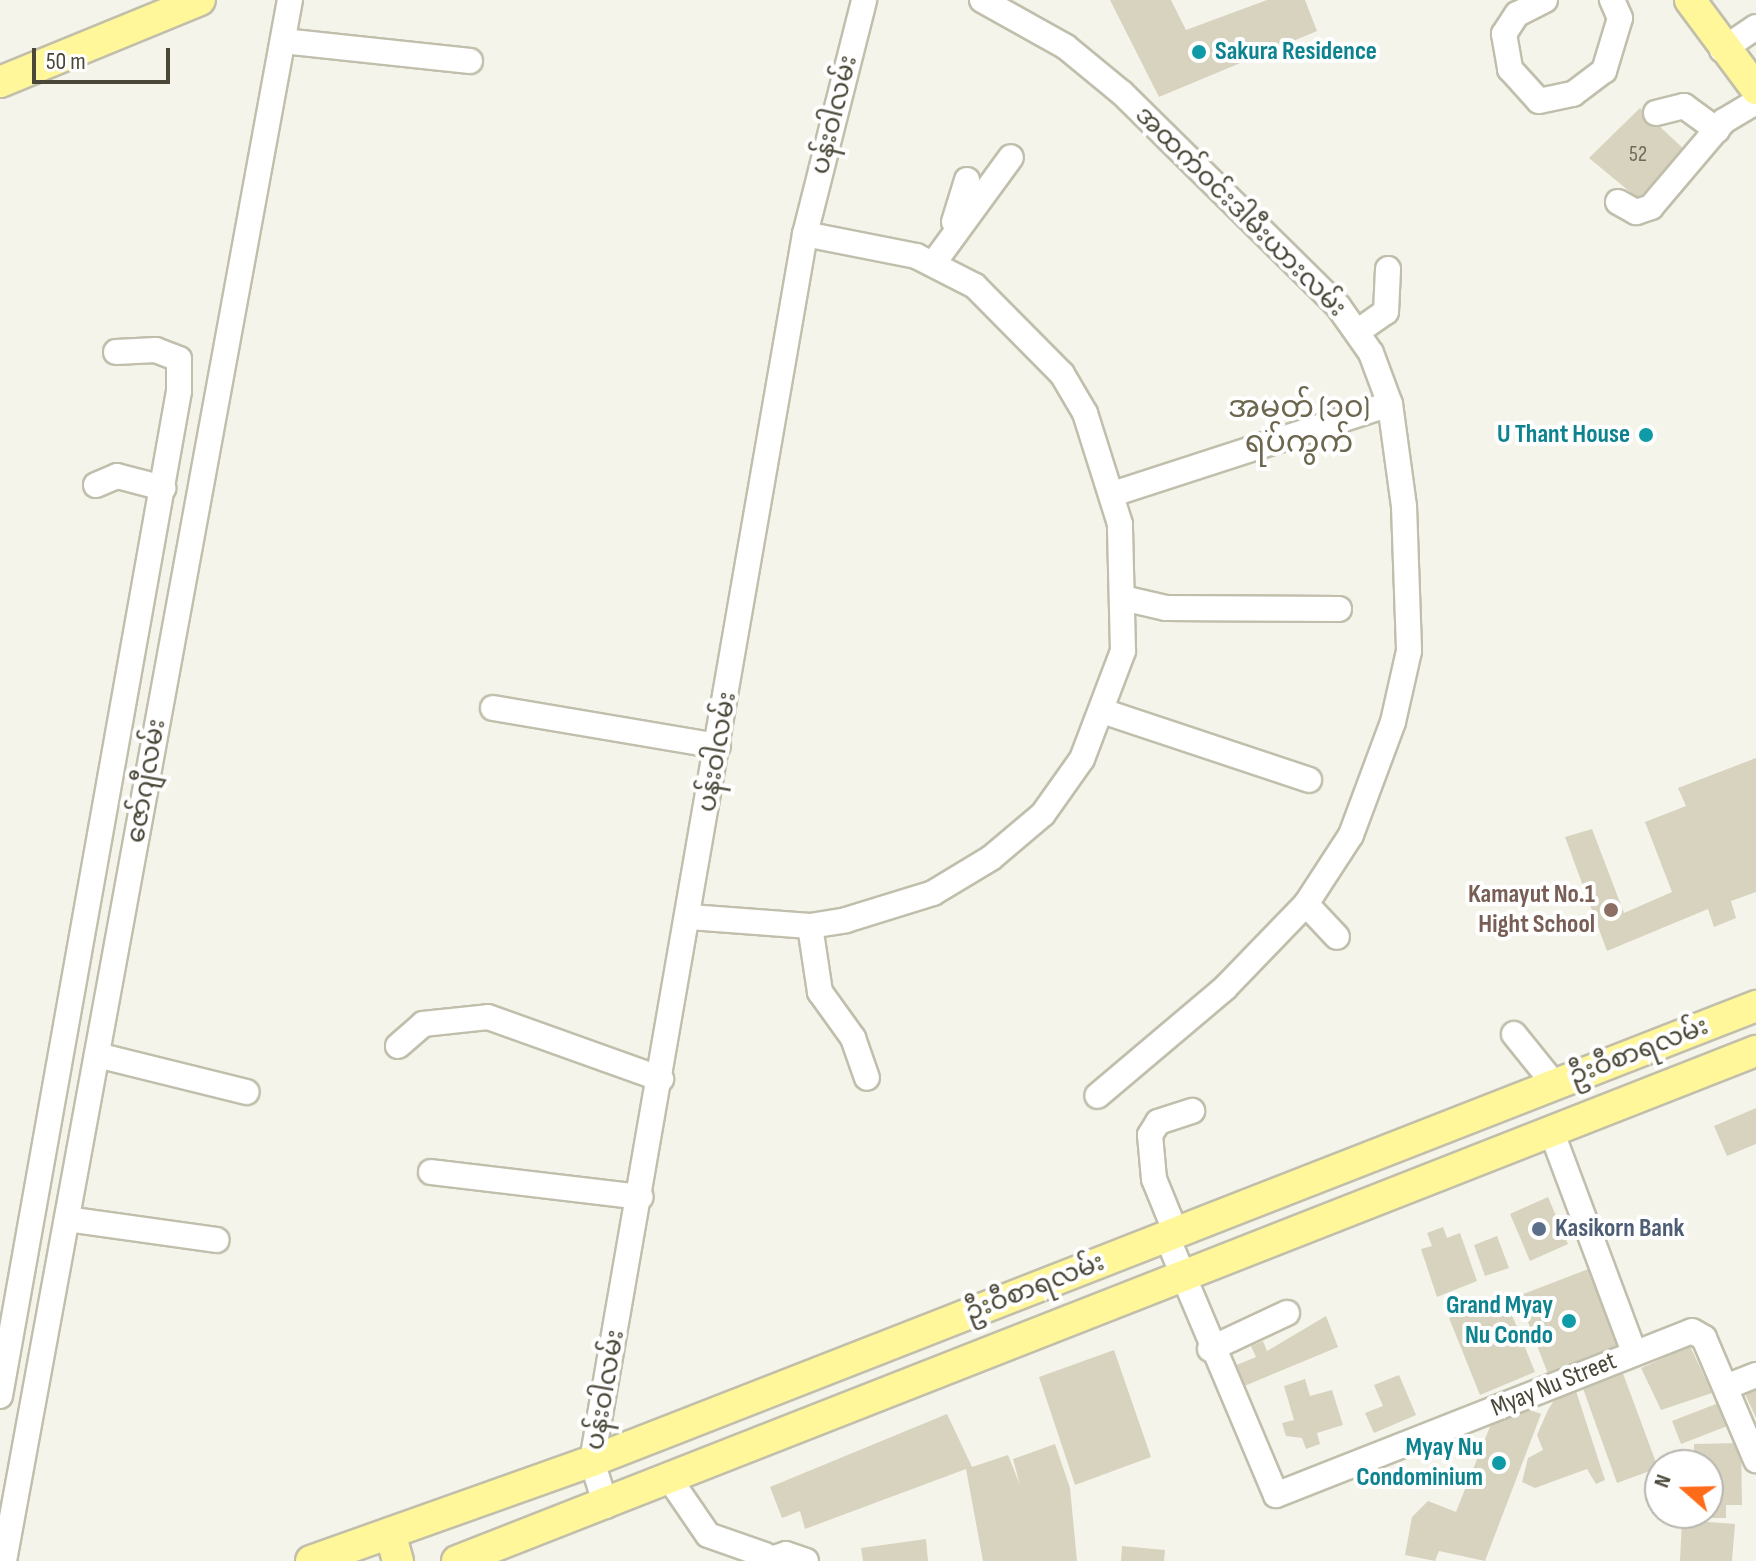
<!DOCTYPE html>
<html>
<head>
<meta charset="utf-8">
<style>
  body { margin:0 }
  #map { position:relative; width:1756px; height:1561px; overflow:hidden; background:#f5f4ea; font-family:"Sofia Sans Condensed","Noto Sans Myanmar",sans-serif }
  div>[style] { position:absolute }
  .building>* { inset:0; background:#d8d3bf }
  .roads { filter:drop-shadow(2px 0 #c1bfac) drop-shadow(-2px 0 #c1bfac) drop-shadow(0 2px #c1bfac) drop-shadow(0 -2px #c1bfac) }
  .minor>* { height:24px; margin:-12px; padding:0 12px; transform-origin:12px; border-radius:12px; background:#fff }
  .major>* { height:30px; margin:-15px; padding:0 15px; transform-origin:15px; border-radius:15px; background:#fff79a }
  .dots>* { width:22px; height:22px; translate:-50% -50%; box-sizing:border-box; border:4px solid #fff; border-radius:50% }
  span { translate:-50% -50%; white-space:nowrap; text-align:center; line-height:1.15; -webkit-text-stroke:8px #fff; paint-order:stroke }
  .number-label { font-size:22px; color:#6e6a5a }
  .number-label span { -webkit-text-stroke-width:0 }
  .culture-label { font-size:26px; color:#0d838f; font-weight:700 }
  .left { translate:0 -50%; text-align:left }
  .right { translate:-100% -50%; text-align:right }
  .street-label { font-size:26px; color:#4a4738 }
  .education-label { font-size:26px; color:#785e54; font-weight:700 }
  .service-label { font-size:26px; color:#4e5e75; font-weight:700 }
  .quarter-label { font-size:30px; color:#6d674f }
  .north { position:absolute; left:1644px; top:1449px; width:80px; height:80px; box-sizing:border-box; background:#fff; border:2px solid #b7b5af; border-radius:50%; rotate:290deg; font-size:22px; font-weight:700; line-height:32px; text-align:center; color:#4a4738 }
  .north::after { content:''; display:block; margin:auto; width:28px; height:36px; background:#fe6b19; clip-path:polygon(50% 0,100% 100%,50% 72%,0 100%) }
  .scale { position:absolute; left:32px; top:48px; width:138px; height:36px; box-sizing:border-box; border:4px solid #4a4738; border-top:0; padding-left:10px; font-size:24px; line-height:28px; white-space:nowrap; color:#4a4738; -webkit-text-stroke:6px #fff; paint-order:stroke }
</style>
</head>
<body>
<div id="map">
  <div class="building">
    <i style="clip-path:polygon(1110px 0,1171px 0,1186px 30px,1267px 0,1305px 0,1317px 31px,1159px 97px)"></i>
    <i style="clip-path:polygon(1640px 108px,1688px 153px,1641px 201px,1589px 158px)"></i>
    <i style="clip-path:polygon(1756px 758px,1756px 892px,1731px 901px,1736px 918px,1714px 927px,1708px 909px,1607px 951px,1565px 837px,1592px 829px,1624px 913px,1672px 892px,1645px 822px,1686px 806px,1678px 788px)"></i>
    <i style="clip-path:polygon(1756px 1108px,1756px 1144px,1727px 1156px,1714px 1126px)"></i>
    <i style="clip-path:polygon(1548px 1197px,1568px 1244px,1530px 1261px,1510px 1214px)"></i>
    <i style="clip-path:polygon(1443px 1227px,1447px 1238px,1460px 1233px,1477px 1281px,1437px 1297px,1421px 1249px,1432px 1246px,1427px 1233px)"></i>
    <i style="clip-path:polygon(1497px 1236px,1509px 1268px,1485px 1276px,1474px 1245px)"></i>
    <i style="clip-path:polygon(1591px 1268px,1620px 1347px,1548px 1374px,1518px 1296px)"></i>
    <i style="clip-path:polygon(1504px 1295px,1535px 1372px,1480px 1395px,1449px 1318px)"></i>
    <i style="clip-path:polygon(1326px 1316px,1338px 1347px,1242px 1387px,1234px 1366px,1256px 1357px,1251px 1346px,1263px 1341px,1267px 1351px)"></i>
    <i style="clip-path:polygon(1690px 1346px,1712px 1393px,1661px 1410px,1641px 1368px)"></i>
    <i style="clip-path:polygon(1114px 1350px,1151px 1457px,1075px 1485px,1039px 1377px)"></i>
    <i style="clip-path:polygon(1621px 1368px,1658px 1468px,1617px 1483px,1581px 1383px)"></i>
    <i style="clip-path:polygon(1399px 1375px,1416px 1415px,1374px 1433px,1365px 1413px,1383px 1406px,1374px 1385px)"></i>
    <i style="clip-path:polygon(1305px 1379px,1310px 1396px,1332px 1390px,1343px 1425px,1317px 1433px,1320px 1444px,1306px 1449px,1302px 1438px,1286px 1436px,1282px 1423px,1294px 1420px,1284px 1386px)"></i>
    <i style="clip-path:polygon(1756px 1379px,1756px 1418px,1741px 1385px)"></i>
    <i style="clip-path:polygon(1576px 1391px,1605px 1480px,1596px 1484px,1587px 1469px,1535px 1488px,1522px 1482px,1528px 1458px,1543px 1450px,1537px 1435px,1548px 1410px,1556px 1397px)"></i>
    <i style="clip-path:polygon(1721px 1402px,1730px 1425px,1681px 1444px,1672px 1421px)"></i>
    <i style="clip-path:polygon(1528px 1409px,1541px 1414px,1485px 1561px,1439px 1551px,1435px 1561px,1405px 1555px,1412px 1517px,1428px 1501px,1456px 1512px,1491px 1424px)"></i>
    <i style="clip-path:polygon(947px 1414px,972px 1467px,1008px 1455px,1020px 1485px,1013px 1459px,1055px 1444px,1070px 1488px,1077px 1561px,983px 1561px,966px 1469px,805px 1529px,800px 1511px,782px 1518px,770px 1487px)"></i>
    <i style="clip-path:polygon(1741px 1443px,1742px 1505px,1726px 1505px,1726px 1518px,1695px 1518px,1708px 1513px,1708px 1465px,1694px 1465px,1694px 1444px)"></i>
    <i style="clip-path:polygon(1682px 1520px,1735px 1524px,1732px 1561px,1680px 1561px)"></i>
    <i style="clip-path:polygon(926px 1539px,928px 1561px,863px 1561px,861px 1548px)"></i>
    <i style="clip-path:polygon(1122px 1546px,1165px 1550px,1164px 1561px,1121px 1561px)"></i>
  </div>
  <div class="roads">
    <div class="minor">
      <i style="left:982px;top:0;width:96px;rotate:29.2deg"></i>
      <i style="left:1066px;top:47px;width:72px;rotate:39.4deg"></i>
      <i style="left:1122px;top:93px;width:303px;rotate:44.6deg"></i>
      <i style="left:1338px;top:306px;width:57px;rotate:54.9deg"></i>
      <i style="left:1371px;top:353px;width:54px;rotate:69.6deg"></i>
      <i style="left:1390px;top:404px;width:103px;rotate:82.2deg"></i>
      <i style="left:1404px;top:506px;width:145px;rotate:88deg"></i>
      <i style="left:1409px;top:651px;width:73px;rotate:102.7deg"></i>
      <i style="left:1393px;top:722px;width:121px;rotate:110.4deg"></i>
      <i style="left:1351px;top:835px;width:82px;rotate:123.1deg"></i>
      <i style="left:1306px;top:904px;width:117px;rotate:134deg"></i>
      <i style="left:1225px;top:988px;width:167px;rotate:139.8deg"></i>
      <i style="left:1545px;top:0;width:31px;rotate:153deg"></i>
      <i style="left:1517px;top:14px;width:24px;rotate:123deg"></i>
      <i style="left:1504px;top:34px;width:36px;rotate:80deg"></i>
      <i style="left:1510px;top:69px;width:43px;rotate:47.8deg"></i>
      <i style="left:1539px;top:101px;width:35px;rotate:-12deg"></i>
      <i style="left:1573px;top:94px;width:39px;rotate:-37deg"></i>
      <i style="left:1604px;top:71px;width:55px;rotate:-73.2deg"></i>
      <i style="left:1620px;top:18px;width:20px;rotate:-114deg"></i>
      <i style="left:283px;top:41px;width:188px;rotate:6.1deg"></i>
      <i style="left:1722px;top:50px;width:41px;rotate:-34.1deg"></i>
      <i style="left:1656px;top:113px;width:29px;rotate:-14deg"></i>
      <i style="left:1684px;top:106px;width:41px;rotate:36deg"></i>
      <i style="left:1618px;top:202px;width:21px;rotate:29deg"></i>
      <i style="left:1636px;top:212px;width:16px;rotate:-18deg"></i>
      <i style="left:1651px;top:207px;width:113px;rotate:-49.7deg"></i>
      <i style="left:1724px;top:121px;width:37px;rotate:-31deg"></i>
      <i style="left:954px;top:222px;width:44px;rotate:-72.8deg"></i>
      <i style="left:933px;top:264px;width:132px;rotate:-53.9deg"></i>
      <i style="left:1357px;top:332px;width:35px;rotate:-35deg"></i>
      <i style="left:1386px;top:312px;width:43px;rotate:-87.3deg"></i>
      <i style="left:96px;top:485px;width:23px;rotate:-23deg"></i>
      <i style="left:117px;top:476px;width:48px;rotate:14.6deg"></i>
      <i style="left:1113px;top:494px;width:291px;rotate:-18deg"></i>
      <i style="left:1127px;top:599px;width:40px;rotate:13deg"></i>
      <i style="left:1166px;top:608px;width:173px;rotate:0.3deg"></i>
      <i style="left:493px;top:708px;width:228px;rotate:9.6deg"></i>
      <i style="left:1105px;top:712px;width:215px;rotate:18.4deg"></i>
      <i style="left:1306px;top:904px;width:45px;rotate:46.8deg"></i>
      <i style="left:690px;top:917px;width:120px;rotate:4.3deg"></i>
      <i style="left:810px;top:926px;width:36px;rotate:-9deg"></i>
      <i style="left:846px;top:920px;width:91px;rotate:-17.2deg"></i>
      <i style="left:933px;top:893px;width:68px;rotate:-31.1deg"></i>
      <i style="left:991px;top:858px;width:68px;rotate:-40.2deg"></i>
      <i style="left:1043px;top:814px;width:67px;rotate:-54.7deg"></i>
      <i style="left:1082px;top:759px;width:116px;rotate:-69.2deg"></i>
      <i style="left:1123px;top:651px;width:127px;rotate:-91.4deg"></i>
      <i style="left:1120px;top:524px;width:116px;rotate:-107.5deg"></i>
      <i style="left:1085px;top:413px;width:45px;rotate:-120.5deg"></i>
      <i style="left:1062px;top:374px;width:124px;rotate:-134.7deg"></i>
      <i style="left:975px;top:286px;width:66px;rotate:-153deg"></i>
      <i style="left:916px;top:256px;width:113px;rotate:-168.8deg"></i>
      <i style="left:810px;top:926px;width:67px;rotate:81.4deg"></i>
      <i style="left:820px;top:992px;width:57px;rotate:54.3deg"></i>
      <i style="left:853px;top:1038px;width:42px;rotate:70.7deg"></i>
      <i style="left:1514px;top:1034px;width:65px;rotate:51.2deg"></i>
      <i style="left:398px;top:1046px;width:33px;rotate:-41deg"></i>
      <i style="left:423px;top:1024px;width:65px;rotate:-6.1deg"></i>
      <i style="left:488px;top:1017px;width:184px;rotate:19.7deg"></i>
      <i style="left:97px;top:1055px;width:154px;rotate:13.9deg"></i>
      <i style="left:1552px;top:1133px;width:234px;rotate:69.5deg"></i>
      <i style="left:431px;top:1172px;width:211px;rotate:6.8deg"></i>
      <i style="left:67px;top:1219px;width:151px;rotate:8deg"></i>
      <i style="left:1176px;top:1233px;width:58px;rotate:-112.2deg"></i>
      <i style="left:1154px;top:1179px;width:44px;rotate:-95.2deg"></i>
      <i style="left:1150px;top:1135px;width:15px;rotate:-58deg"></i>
      <i style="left:1158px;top:1122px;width:36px;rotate:-18deg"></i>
      <i style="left:1167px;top:1237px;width:280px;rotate:67.1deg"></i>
      <i style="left:1276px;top:1495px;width:447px;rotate:-21.5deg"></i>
      <i style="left:1692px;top:1331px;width:14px;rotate:30deg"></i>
      <i style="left:1704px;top:1338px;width:133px;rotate:66.9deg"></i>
      <i style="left:1210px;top:1349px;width:85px;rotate:-25.1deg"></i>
      <i style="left:1726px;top:1387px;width:32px;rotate:-22deg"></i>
      <i style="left:0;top:1396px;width:1021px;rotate:-79.9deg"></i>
      <i style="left:179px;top:391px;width:32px;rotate:-90deg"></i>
      <i style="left:179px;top:359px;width:25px;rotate:-159deg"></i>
      <i style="left:156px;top:350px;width:40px;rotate:177.1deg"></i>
      <i style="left:671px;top:1481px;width:65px;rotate:55.6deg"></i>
      <i style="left:708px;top:1535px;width:60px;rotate:19.3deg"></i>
      <i style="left:606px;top:1506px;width:47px;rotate:-107.3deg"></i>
      <i style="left:592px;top:1461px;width:1245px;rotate:-80.15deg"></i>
      <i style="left:805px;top:234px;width:241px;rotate:-75.8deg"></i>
      <i style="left:4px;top:1561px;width:1587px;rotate:-79.62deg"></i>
      <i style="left:765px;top:1561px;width:22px;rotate:-18deg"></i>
      <i style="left:786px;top:1554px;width:21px;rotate:19deg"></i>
    </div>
    <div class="major">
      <i style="left:1690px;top:0;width:111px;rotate:53.4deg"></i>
      <i style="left:0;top:82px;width:216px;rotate:-22.3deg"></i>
      <i style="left:390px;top:1533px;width:29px;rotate:74deg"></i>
      <i style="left:311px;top:1561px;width:298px;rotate:-19.6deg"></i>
      <i style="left:592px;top:1461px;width:1250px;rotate:-21.35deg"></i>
      <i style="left:457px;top:1561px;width:1396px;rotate:-21.44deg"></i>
    </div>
  </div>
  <div class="dots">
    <i style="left:1199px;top:52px;background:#0f9aa8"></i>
    <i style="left:1646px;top:435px;background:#0f9aa8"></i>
    <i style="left:1611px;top:910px;background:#8d6e63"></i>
    <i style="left:1539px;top:1229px;background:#5c6f8a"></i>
    <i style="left:1569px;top:1321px;background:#0f9aa8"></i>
    <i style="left:1499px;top:1463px;background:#0f9aa8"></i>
  </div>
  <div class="number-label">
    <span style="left:1638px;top:155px">52</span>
  </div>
  <div class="culture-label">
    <span class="left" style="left:1215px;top:52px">Sakura Residence</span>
    <span class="right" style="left:1630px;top:435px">U Thant House</span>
    <span class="right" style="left:1553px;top:1321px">Grand Myay<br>Nu Condo</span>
    <span class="right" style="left:1483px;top:1463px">Myay Nu<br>Condominium</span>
  </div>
  <div class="street-label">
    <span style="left:835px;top:115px;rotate:-76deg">ပန်းဝါလမ်း</span>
    <span style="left:1240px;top:212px;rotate:45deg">အထက်ဝင်းဒါမီးယားလမ်း</span>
    <span style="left:718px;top:752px;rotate:-80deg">ပန်းဝါလမ်း</span>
    <span style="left:147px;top:781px;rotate:-80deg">ဇော်ဂျီလမ်း</span>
    <span style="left:1639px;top:1052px;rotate:-21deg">ဦးဝီစာရလမ်း</span>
    <span style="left:1035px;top:1288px;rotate:-21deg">ဦးဝီစာရလမ်း</span>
    <span style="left:1554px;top:1385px;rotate:-22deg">Myay Nu Street</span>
    <span style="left:606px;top:1390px;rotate:-80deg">ပန်းဝါလမ်း</span>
  </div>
  <div class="education-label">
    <span class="right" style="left:1595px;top:910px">Kamayut No.1<br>Hight School</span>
  </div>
  <div class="service-label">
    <span class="left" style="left:1555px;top:1229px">Kasikorn Bank</span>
  </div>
  <div class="quarter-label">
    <span style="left:1299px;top:425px">အမှတ် (၁၀)<br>ရပ်ကွက်</span>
  </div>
  <div class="north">N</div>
  <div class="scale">50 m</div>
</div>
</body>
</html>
